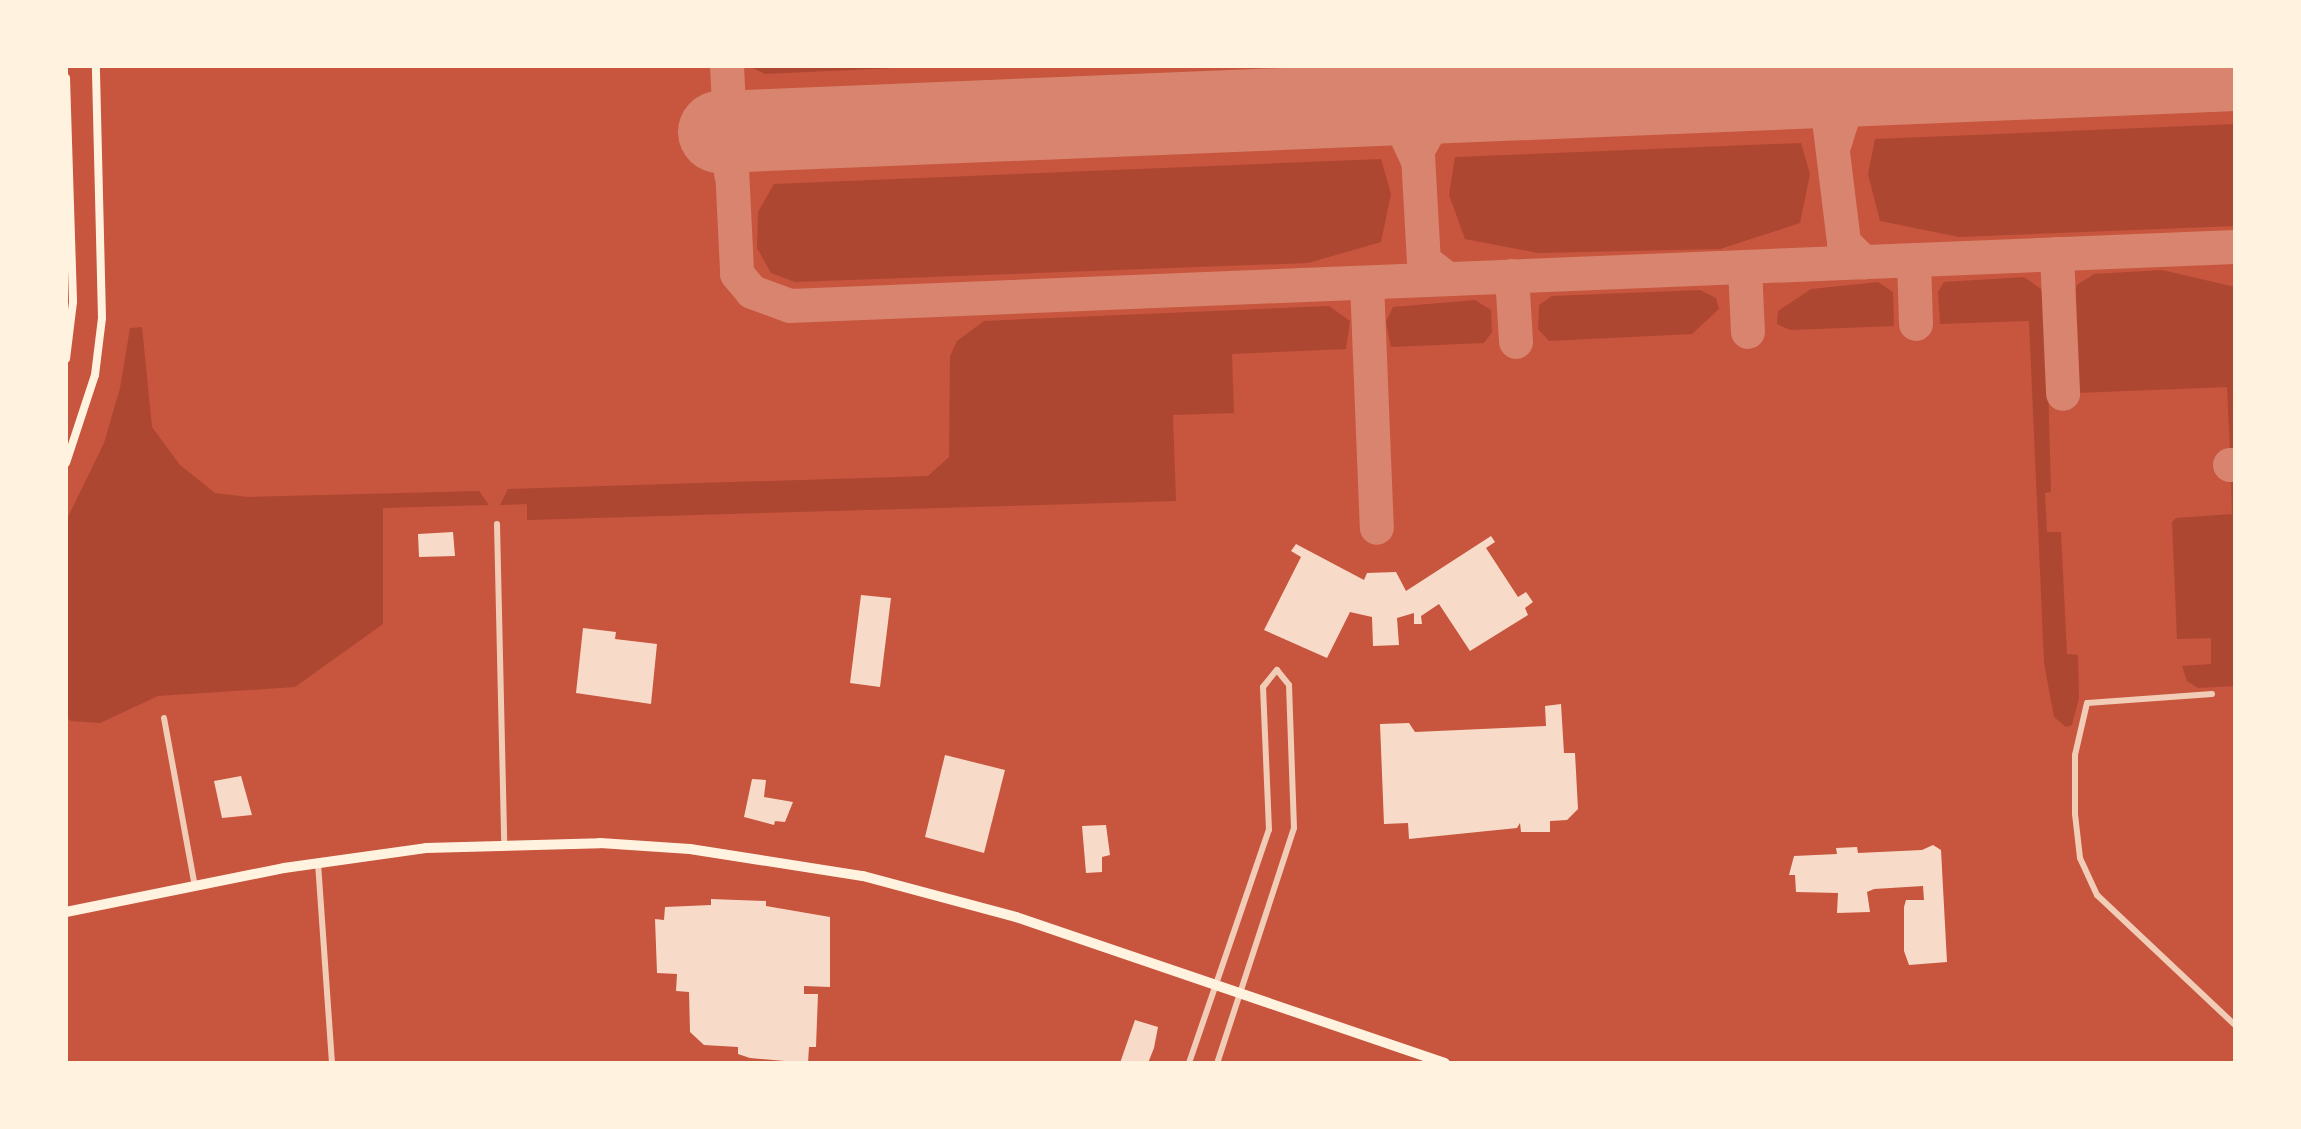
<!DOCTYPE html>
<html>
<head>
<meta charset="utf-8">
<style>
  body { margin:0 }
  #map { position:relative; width:2301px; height:1129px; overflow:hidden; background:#c8553d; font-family:"DM Sans",sans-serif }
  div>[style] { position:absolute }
  .green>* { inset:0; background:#ae4732 }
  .taxiway>* { height:34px; margin:-17px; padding:0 17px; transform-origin:17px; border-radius:17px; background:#d8846e }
  .runway>* { height:82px; margin:-41px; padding:0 41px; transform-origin:41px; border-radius:41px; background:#d8846e }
  .building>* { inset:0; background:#f7dbc8 }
  .minor>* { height:6px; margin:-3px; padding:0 3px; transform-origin:3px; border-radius:3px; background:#f1ccb7 }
  .secondary>* { height:8px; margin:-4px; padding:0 4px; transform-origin:4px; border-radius:4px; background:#fff3e0 }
  .trunk>* { height:10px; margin:-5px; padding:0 5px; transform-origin:5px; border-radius:5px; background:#fff3e0 }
  span { translate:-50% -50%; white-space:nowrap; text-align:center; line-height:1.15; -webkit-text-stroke:6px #fff3e0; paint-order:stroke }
  .frame { position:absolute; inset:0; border:68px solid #fff3e0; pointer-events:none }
</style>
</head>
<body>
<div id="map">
  <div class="green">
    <i style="clip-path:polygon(749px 66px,937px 66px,765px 74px)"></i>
    <i style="clip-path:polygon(2235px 124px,2235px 226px,1959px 237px,1880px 221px,1868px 174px,1875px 139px)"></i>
    <i style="clip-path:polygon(1801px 143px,1810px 174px,1800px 223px,1720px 249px,1538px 253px,1465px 239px,1449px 195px,1455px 157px)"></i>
    <i style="clip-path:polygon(1381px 159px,1391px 194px,1381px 242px,1308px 263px,795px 282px,771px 273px,757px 248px,758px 212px,774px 184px)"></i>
    <i style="clip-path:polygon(2162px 270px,2235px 287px,2235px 451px,2230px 451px,2227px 387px,2077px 393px,2073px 299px,2077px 285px,2094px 274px)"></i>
    <i style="clip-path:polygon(2024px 277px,2041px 289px,2046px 306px,2051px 492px,2045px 493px,2047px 532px,2061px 532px,2067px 654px,2078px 655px,2079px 698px,2072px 725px,2066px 727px,2054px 717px,2044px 663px,2029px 321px,1940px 324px,1938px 292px,1944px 282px)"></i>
    <i style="clip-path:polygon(1878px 282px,1893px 292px,1894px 326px,1790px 330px,1777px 324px,1778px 311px,1811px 289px)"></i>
    <i style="clip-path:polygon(1700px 290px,1716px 298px,1719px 309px,1692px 334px,1549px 341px,1538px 329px,1539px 305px,1552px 296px)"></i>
    <i style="clip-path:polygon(1475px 300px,1491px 310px,1492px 332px,1484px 343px,1391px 347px,1386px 322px,1393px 307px)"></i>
    <i style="clip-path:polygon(1329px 306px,1350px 321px,1346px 349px,1232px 354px,1234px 413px,1173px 415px,1176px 501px,527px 520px,527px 504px,500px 505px,508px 489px,928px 476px,949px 457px,950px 356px,957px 341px,984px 321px)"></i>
    <i style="clip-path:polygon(142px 327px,152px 427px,180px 465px,215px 493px,248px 497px,479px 491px,489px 505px,383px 508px,383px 624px,295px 687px,158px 696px,100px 723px,71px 721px,66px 717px,66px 521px,104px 443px,120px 388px,130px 328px)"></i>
    <i style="clip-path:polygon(2231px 479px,2235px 479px,2235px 686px,2198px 688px,2187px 681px,2182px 666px,2211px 664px,2211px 638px,2177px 639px,2172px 522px,2176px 518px,2232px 514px)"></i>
  </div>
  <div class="taxiway">
    <i style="left:727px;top:66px;width:208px;rotate:87.2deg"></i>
    <i style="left:737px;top:274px;width:23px;rotate:50deg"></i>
    <i style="left:752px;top:292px;width:40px;rotate:20.2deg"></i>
    <i style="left:790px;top:306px;width:1446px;rotate:-2.34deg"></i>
    <i style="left:1413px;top:66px;width:195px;rotate:86.8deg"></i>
    <i style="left:1424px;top:261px;width:30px;rotate:37deg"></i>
    <i style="left:1782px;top:88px;width:25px;rotate:23deg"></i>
    <i style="left:1805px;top:98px;width:33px;rotate:43deg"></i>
    <i style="left:1829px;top:120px;width:124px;rotate:83deg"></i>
    <i style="left:1844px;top:243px;width:28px;rotate:44deg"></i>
    <i style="left:1359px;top:106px;width:23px;rotate:15deg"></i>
    <i style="left:1381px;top:112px;width:28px;rotate:38deg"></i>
    <i style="left:1403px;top:129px;width:33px;rotate:65deg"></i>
    <i style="left:1835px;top:143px;width:30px;rotate:-73deg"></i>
    <i style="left:1844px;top:114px;width:22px;rotate:-47deg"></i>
    <i style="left:1859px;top:98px;width:28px;rotate:-30deg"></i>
    <i style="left:1417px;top:152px;width:35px;rotate:-61deg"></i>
    <i style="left:1434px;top:121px;width:40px;rotate:-29.7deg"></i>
    <i style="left:731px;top:174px;width:21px;rotate:-73deg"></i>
    <i style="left:737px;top:154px;width:43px;rotate:-33.7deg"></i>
    <i style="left:2057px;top:254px;width:140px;rotate:87.5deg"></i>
    <i style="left:1914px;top:260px;width:64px;rotate:88.2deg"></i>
    <i style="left:1745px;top:267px;width:65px;rotate:87.4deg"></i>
    <i style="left:1512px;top:276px;width:66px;rotate:86.5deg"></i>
    <i style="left:1367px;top:283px;width:245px;rotate:87.7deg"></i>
    <i style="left:2230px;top:465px;width:5px"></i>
  </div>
  <div class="runway">
    <i style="left:719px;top:132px;width:1517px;rotate:-2.34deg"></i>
  </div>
  <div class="building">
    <i style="clip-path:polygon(453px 532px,455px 556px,419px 557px,418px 534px)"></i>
    <i style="clip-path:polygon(1491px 536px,1495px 542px,1486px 548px,1518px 597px,1526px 592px,1533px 602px,1525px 608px,1528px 615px,1470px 651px,1439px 604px,1421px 616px,1422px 624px,1414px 624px,1414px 613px,1397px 618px,1399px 645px,1373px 646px,1372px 617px,1350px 612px,1327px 658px,1264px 630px,1301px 557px,1291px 551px,1296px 544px,1364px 580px,1367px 573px,1396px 572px,1406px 591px)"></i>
    <i style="clip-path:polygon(861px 595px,891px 598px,880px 687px,850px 683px)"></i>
    <i style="clip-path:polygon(583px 628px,616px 632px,615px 639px,657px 644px,651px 704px,576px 693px)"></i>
    <i style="clip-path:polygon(1561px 704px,1564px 753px,1575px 753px,1578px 809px,1567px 820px,1550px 821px,1550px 832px,1521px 832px,1520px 823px,1517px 828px,1409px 839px,1408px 823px,1384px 824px,1380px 724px,1409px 723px,1415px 732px,1546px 726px,1545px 706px)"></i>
    <i style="clip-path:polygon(945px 755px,1005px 770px,984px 853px,925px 837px)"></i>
    <i style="clip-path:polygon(241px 776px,252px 815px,222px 818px,214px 781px)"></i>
    <i style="clip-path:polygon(752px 779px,766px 780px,764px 797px,793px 802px,785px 822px,775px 821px,774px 825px,744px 817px)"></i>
    <i style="clip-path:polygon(1106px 825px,1110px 855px,1102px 857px,1102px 872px,1086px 873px,1082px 826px)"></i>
    <i style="clip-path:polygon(1933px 845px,1941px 850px,1947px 962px,1909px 965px,1904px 951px,1904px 907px,1906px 900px,1924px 900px,1923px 886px,1874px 889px,1867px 892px,1870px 912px,1837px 913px,1838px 893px,1796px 892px,1795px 875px,1789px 875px,1794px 856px,1837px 854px,1836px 848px,1857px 847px,1858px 853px,1922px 850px)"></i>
    <i style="clip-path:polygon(711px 899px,766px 901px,766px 906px,830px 917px,830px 987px,804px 986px,804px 994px,818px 994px,816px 1047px,809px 1047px,808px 1063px,750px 1058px,738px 1054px,738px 1047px,704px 1045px,690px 1032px,689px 992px,676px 991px,677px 974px,657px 973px,655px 919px,664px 920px,665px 907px,711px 905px)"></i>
    <i style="clip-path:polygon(1135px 1020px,1158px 1027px,1154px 1048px,1148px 1063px,1120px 1063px)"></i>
  </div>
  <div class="minor">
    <i style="left:497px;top:524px;width:319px;rotate:88.7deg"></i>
    <i style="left:2212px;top:694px;width:125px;rotate:175.9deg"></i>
    <i style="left:2087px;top:703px;width:53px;rotate:103deg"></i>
    <i style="left:2075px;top:755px;width:59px;rotate:90deg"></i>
    <i style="left:2075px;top:814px;width:44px;rotate:83.5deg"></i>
    <i style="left:2080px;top:858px;width:41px;rotate:65.3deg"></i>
    <i style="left:2097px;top:895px;width:190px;rotate:43.3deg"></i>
    <i style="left:164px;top:718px;width:172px;rotate:79.6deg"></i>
    <i style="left:318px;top:863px;width:200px;rotate:86deg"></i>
    <i style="left:1189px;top:1063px;width:246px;rotate:-71.1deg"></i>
    <i style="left:1269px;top:830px;width:143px;rotate:-92.4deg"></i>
    <i style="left:1263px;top:687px;width:22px;rotate:-51deg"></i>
    <i style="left:1277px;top:670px;width:19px;rotate:51deg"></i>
    <i style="left:1289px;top:685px;width:143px;rotate:88deg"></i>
    <i style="left:1294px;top:828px;width:247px;rotate:108.1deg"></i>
  </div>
  <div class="secondary">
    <i style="left:66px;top:78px;width:224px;rotate:88.2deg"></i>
    <i style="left:73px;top:302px;width:57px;rotate:97deg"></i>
    <i style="left:66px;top:463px;width:93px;rotate:-71.8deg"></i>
    <i style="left:95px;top:375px;width:57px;rotate:-83deg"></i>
    <i style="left:102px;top:318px;width:252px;rotate:-91.4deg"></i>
  </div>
  <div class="trunk">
    <i style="left:66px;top:912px;width:222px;rotate:-11.4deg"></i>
    <i style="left:284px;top:868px;width:143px;rotate:-8deg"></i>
    <i style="left:426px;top:848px;width:174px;rotate:-1.6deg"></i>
    <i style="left:600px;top:843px;width:90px;rotate:3.8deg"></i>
    <i style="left:690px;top:849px;width:175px;rotate:8.9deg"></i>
    <i style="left:863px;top:876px;width:158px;rotate:15deg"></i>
    <i style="left:1016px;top:917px;width:453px;rotate:18.8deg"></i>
  </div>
  <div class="frame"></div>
</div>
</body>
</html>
